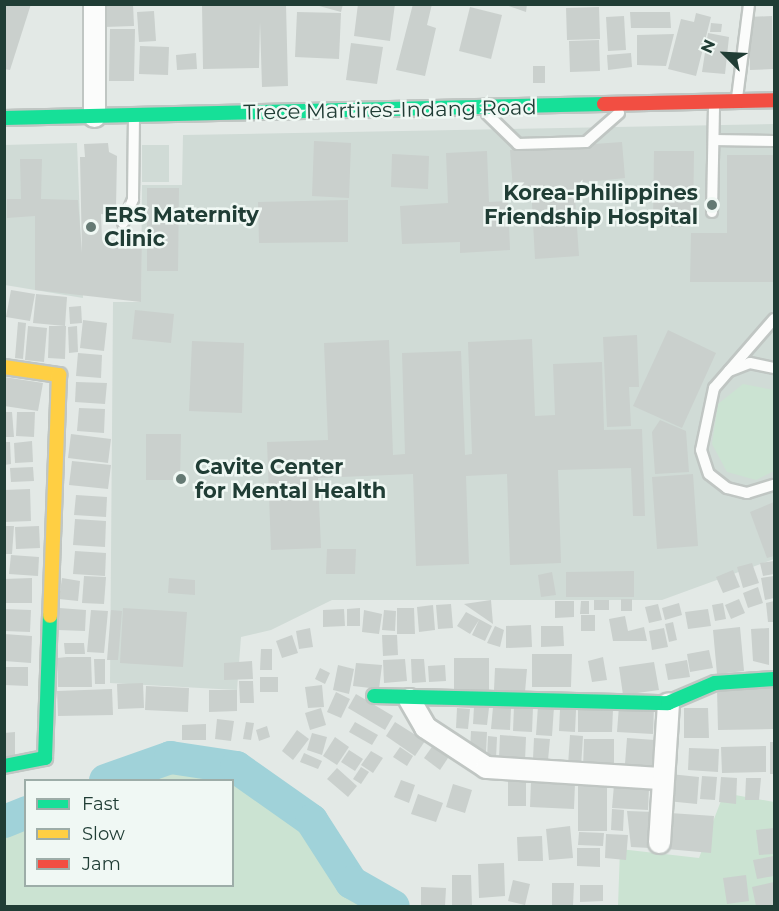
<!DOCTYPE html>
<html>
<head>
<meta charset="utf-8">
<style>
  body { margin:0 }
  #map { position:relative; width:779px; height:911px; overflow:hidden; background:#e3e9e6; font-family:Montserrat,sans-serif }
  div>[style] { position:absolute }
  .built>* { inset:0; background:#d0dbd6 }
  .green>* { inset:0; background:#cbe3d2 }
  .river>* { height:33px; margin:-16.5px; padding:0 16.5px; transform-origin:16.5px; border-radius:16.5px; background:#a0d2d9 }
  .building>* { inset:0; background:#cad0cd }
  .roads { filter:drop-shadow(2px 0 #c0c6c3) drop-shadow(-2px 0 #c0c6c3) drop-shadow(0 2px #c0c6c3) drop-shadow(0 -2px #c0c6c3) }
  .lane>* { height:10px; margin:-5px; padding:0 5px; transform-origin:5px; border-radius:5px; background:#fbfcfb }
  .street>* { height:21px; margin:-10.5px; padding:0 10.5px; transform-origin:10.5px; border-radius:10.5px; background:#fbfcfb }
  .fast>* { height:14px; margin:-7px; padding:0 7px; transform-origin:7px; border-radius:7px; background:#16e098 }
  .slow>* { height:14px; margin:-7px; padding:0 7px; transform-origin:7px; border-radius:7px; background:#ffcf43 }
  .jam>* { height:14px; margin:-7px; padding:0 7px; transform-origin:7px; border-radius:7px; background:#f24e42 }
  .dots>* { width:16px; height:16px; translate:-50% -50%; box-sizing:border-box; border:3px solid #f0f8f4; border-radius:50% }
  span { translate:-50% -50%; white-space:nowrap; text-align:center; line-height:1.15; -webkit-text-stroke:5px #f0f8f4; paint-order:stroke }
  .street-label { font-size:21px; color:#203d35 }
  .poi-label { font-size:21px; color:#203d35; font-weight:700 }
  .right { translate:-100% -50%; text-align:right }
  .left { translate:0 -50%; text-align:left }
  .frame { position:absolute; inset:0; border:6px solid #203d35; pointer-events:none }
  .legend { position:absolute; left:24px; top:779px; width:210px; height:108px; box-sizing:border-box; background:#f0f8f4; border:2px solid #9dada8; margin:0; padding:8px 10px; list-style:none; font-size:18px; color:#203d35 }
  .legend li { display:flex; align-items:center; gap:12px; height:30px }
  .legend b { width:30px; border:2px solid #9dada8 }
  .north { position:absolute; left:695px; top:24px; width:60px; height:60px; -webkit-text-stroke:4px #f0f8f4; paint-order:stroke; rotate:294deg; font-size:16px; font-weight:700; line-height:24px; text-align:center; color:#203d35 }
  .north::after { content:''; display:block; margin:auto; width:21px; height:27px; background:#203d35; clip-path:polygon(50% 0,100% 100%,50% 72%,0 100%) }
</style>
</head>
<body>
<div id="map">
  <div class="built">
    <i style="clip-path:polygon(774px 124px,774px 559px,662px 600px,332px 600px,271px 630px,241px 637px,237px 690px,110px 683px,113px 302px,141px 302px,142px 185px,182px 185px,183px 135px)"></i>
    <i style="clip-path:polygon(77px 143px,83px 298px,5px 285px,4px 145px)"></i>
    <i style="clip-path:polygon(142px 145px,169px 145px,169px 182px,142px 182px)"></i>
  </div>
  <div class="green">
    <i style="clip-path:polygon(743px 384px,774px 390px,774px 471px,756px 480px,727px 472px,712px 444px,718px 404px)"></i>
    <i style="clip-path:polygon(170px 757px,236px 767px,311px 820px,351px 882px,393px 906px,5px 906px,5px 815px,25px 804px,26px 886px,232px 886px,232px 780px,108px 780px)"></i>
    <i style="clip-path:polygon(724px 793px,774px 802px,774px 906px,618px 906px,620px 849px,699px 858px)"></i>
  </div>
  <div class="river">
    <i style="left:105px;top:780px;width:69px;rotate:-19.5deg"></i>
    <i style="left:170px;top:757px;width:67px;rotate:8.6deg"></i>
    <i style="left:236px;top:767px;width:92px;rotate:35.2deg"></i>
    <i style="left:311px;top:820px;width:74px;rotate:57.2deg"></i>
    <i style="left:351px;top:882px;width:48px;rotate:29.7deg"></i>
    <i style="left:4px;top:821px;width:24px;rotate:-22deg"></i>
  </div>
  <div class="building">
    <i style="clip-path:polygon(4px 4px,31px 4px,10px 70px,4px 69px)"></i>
    <i style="clip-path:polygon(103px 4px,133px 4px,134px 26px,104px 27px)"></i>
    <i style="clip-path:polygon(202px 4px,286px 4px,288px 86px,262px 87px,260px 22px,259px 68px,203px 69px)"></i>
    <i style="clip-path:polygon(312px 4px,343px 4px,341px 12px)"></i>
    <i style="clip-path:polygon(358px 4px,395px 4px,390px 41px,354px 36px)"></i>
    <i style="clip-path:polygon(413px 4px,432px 4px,427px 25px,436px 28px,425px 76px,396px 70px)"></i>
    <i style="clip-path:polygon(503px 4px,527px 4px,526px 12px)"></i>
    <i style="clip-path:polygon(470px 7px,502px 15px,491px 59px,459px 51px)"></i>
    <i style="clip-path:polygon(599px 7px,600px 39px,567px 40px,566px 8px)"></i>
    <i style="clip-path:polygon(154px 11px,156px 41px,139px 42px,137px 12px)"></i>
    <i style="clip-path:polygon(297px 12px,341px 13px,339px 59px,295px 57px)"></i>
    <i style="clip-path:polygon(630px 12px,670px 12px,671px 28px,631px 28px)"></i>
    <i style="clip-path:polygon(696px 13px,711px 17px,696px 76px,668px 69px,681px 19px,694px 22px)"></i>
    <i style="clip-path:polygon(624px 16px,626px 50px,608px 51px,606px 17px)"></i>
    <i style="clip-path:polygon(772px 16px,773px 69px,750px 70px,749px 17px)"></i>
    <i style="clip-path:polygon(711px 23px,722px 24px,721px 32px,710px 32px)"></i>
    <i style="clip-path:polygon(110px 29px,135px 29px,134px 81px,109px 81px)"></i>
    <i style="clip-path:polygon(708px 33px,729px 37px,725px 74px,702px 72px)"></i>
    <i style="clip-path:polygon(674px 34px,666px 66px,637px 65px,637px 35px)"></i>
    <i style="clip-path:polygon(599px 40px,600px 71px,570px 72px,569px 41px)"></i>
    <i style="clip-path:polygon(351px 43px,383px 47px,377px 84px,346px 80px)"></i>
    <i style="clip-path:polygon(140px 46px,169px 47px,168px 75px,139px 74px)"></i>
    <i style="clip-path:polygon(196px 53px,197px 69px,177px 70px,176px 55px)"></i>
    <i style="clip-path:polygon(631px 53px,632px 67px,608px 70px,607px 55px)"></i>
    <i style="clip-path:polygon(533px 66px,545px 66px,545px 83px,533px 83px)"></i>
    <i style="clip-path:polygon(314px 141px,351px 143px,349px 198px,312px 196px)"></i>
    <i style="clip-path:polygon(622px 142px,625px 178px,513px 190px,510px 150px)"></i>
    <i style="clip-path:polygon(108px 143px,109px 152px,117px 156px,116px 208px,112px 215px,101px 214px,102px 240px,142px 239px,141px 302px,35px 290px,35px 216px,7px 218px,7px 199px,21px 199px,20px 159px,42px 159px,41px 199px,78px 200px,82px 253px,80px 157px,85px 157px,84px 144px)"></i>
    <i style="clip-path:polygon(487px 151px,489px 202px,508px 201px,510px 250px,460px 253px,460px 242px,402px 244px,400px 206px,448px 203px,446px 153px)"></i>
    <i style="clip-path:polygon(654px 151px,694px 151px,693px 227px,653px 227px)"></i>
    <i style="clip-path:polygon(392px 154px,429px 156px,428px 189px,391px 187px)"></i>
    <i style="clip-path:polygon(727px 155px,774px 155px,774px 282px,690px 282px,691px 233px,727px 233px)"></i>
    <i style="clip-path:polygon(574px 183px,579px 256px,535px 259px,531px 186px)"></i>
    <i style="clip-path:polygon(147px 188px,179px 188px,178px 271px,147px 271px)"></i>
    <i style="clip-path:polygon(348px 200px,348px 242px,259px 243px,258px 202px)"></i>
    <i style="clip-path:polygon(11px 290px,35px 294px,30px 321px,6px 317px)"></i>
    <i style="clip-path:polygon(36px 294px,67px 297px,65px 326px,33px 323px)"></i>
    <i style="clip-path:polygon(81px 306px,82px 323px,70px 324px,69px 307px)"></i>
    <i style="clip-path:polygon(135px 310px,174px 314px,171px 343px,132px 339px)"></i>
    <i style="clip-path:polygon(83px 320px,107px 323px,104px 351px,80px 348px)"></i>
    <i style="clip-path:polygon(18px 322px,26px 323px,23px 359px,15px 358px)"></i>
    <i style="clip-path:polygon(28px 326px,47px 328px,44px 362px,25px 360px)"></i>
    <i style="clip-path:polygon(49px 326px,66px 326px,65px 359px,48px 358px)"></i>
    <i style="clip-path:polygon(77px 326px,78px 352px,69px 353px,68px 327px)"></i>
    <i style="clip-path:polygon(668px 330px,716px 353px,682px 428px,633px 406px)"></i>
    <i style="clip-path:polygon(637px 335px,639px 387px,629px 387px,631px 426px,607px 427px,603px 337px)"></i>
    <i style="clip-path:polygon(532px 339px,535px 416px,555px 415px,553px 364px,602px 362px,604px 430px,642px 429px,645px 516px,633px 516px,631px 468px,558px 470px,561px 563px,510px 565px,507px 474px,466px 476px,469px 564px,416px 566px,413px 474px,318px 478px,321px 548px,271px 550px,267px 442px,328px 440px,324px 343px,389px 340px,393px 455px,405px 454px,402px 353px,461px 351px,465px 455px,472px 454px,468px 342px)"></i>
    <i style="clip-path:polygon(192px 341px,244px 343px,242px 413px,189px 411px)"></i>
    <i style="clip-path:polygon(78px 353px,102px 355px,101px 378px,76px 376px)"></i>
    <i style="clip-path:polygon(4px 377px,43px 383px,38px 411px,4px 406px)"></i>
    <i style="clip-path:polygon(76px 382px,107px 383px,105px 404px,75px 402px)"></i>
    <i style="clip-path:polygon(79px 408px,105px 409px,104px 433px,77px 431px)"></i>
    <i style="clip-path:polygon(4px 412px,12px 412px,14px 437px,4px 437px)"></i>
    <i style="clip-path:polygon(17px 412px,35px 412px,34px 437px,16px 436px)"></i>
    <i style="clip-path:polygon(660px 420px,686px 431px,689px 472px,655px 474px,652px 432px)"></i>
    <i style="clip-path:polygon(71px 434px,111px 439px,108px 463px,68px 458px)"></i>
    <i style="clip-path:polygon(146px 434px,181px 434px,180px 480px,146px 480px)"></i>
    <i style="clip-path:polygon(32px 441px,33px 462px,15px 463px,14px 443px)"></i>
    <i style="clip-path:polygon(4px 442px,10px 442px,11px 464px,4px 465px)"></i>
    <i style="clip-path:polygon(72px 461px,111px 465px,108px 489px,69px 485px)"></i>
    <i style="clip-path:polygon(33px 467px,34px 481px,11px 482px,10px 468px)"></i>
    <i style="clip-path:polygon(693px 474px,698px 546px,657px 549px,652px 477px)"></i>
    <i style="clip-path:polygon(30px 489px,31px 521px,4px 522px,4px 490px)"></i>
    <i style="clip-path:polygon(76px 495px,107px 497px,106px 517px,74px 515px)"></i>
    <i style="clip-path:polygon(774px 502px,774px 556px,767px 558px,750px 512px)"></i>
    <i style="clip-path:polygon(75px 519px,106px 521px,105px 547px,73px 545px)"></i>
    <i style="clip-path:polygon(4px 526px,14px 526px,12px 554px,4px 554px)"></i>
    <i style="clip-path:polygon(39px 526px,40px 548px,16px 549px,15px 527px)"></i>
    <i style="clip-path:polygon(327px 549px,356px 549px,355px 574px,326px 574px)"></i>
    <i style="clip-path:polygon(75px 551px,106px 553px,105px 576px,73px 574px)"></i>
    <i style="clip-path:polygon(11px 555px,39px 557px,38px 576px,9px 574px)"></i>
    <i style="clip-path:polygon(774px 561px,774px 574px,763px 576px,760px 563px)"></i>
    <i style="clip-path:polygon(752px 563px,759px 583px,743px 588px,737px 567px)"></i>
    <i style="clip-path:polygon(733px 570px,740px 587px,723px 593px,716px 577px)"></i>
    <i style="clip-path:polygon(634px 571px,634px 597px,566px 597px,566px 572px)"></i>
    <i style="clip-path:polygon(552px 572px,556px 595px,541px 597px,538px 575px)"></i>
    <i style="clip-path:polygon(84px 576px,106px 577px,104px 604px,82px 603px)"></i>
    <i style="clip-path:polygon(774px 576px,774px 598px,765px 600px,761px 578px)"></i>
    <i style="clip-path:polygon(32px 578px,32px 603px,5px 603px,4px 579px)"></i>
    <i style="clip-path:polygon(62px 578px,80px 581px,78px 601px,59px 599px)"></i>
    <i style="clip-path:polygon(169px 578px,195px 580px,195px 595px,168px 593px)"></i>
    <i style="clip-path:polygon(758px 587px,763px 603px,748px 608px,743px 593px)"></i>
    <i style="clip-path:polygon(621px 599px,632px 599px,632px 611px,621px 611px)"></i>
    <i style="clip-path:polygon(739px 599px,745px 613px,731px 619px,725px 605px)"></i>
    <i style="clip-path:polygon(491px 600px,493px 624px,464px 604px)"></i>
    <i style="clip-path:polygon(594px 600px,609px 600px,609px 610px,594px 610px)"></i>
    <i style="clip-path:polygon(555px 601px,574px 601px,574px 617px,555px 618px)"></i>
    <i style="clip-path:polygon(581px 601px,589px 601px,589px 614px,580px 614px)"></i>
    <i style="clip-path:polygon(774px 601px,774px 622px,768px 622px,766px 603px)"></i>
    <i style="clip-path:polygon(679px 603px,682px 615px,665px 620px,662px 608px)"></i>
    <i style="clip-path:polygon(723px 603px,726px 619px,715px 621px,712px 605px)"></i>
    <i style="clip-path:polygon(451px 604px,453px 628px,438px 629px,436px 605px)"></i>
    <i style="clip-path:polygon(658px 604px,662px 620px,649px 623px,645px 607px)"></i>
    <i style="clip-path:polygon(433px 605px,435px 630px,419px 632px,417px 607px)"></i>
    <i style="clip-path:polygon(59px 608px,86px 610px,85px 631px,58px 630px)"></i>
    <i style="clip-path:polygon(123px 608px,187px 612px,183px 667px,120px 663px)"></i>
    <i style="clip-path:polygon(360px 608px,360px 626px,347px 626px,347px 609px)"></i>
    <i style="clip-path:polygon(397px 608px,414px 608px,415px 634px,397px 634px)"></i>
    <i style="clip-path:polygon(4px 609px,31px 610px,30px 632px,4px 631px)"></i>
    <i style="clip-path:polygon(344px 609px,345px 626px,323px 627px,323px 610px)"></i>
    <i style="clip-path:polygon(708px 609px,711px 626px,688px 629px,685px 612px)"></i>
    <i style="clip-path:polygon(91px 610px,108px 611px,104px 653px,87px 652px)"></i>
    <i style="clip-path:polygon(111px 610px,122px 611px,118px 660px,107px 660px)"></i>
    <i style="clip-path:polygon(364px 610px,382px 614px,379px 634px,362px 632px)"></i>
    <i style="clip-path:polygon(384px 610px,396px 611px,395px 631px,382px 630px)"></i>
    <i style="clip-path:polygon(466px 612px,492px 626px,485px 641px,472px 635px,479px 620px,470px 634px,457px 626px)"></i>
    <i style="clip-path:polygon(581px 615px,595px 615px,595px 631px,581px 631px)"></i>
    <i style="clip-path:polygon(625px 616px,628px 631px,644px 627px,647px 641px,613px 641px,609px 619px)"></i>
    <i style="clip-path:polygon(673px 622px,677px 640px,669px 642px,665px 624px)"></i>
    <i style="clip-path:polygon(531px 625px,532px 647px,506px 648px,506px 626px)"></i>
    <i style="clip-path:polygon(495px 626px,504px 630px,500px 647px,487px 643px)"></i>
    <i style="clip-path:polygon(541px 626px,563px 626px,564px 646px,541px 647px)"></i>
    <i style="clip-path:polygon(740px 627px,744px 671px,717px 674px,713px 630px)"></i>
    <i style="clip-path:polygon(310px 628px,313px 647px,299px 649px,296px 631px)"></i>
    <i style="clip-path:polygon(664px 628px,668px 647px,652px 650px,649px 631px)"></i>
    <i style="clip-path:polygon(769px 628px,769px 665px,753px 661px,751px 629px)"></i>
    <i style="clip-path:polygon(4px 634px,32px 636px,31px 663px,4px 661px)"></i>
    <i style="clip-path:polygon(292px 635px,298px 653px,282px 658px,276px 641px)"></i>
    <i style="clip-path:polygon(382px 635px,397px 635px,398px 655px,383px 656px)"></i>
    <i style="clip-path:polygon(64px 643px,84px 643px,85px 654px,65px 654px)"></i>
    <i style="clip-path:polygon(261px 649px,272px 649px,272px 670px,260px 670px)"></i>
    <i style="clip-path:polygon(709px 650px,713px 668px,690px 672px,687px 654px)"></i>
    <i style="clip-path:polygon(532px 654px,572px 654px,571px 687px,532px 687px)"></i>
    <i style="clip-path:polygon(67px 657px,91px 657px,92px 687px,58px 687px,57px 658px)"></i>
    <i style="clip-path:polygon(603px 657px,607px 680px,592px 682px,588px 661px)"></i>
    <i style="clip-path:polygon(454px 658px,489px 658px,489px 690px,454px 689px)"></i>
    <i style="clip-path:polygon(94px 659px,105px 659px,105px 684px,95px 684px)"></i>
    <i style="clip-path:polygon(405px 659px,407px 681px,384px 683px,383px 660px)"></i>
    <i style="clip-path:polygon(411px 659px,424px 659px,426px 682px,412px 683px)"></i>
    <i style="clip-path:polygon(687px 660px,690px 677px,668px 680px,665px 664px)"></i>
    <i style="clip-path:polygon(252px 661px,253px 679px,224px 680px,224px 663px)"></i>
    <i style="clip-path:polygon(654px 662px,659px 690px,623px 695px,619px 667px)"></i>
    <i style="clip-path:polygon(356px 663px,382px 665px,379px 689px,353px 686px)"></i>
    <i style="clip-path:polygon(338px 665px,354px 669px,349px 694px,333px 690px)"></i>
    <i style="clip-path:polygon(445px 665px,446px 681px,429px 682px,428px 666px)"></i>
    <i style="clip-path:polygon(4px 667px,28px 667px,28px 686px,4px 685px)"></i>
    <i style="clip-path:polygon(320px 668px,330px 673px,325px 684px,315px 679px)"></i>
    <i style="clip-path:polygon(495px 668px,527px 669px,525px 692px,494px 690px)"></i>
    <i style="clip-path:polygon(260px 677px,278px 677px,278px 692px,260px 692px)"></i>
    <i style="clip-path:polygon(239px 681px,253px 681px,254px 703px,240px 703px)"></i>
    <i style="clip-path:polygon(143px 683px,144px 708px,118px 709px,117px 684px)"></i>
    <i style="clip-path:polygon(322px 685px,324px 707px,308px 708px,305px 687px)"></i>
    <i style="clip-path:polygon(146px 686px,189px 688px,188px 712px,145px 710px)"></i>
    <i style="clip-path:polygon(774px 687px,774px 729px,718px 730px,717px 688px)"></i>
    <i style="clip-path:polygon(112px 689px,113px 715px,58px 716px,57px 691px)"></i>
    <i style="clip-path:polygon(209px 690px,237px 690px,237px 711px,209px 712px)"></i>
    <i style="clip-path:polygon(336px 692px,350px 699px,341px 718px,327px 712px)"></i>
    <i style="clip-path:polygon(356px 694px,393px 716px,385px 730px,348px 708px)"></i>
    <i style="clip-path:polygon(514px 706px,533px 707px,532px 732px,513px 731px)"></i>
    <i style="clip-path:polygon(538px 706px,554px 707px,552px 736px,536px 735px)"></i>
    <i style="clip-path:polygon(619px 706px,654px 707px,653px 734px,617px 732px)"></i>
    <i style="clip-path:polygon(474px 707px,489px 708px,487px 725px,473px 724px)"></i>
    <i style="clip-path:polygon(493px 707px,511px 708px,510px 730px,491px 729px)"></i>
    <i style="clip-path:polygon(321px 708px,326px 725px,310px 730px,305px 713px)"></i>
    <i style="clip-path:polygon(457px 708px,470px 709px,468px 729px,456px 728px)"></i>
    <i style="clip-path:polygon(578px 708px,613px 709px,612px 732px,578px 732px)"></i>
    <i style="clip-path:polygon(684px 708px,708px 708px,709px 738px,684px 738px)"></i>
    <i style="clip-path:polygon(560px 709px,576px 710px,575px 732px,559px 731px)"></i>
    <i style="clip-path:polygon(217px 719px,234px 721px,231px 741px,215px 739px)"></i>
    <i style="clip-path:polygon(246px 722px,254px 723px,251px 740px,243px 739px)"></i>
    <i style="clip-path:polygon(355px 722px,378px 735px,372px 745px,349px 732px)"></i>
    <i style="clip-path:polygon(395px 722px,425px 741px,415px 756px,386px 736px)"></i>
    <i style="clip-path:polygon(206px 724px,206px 740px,182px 740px,182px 725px)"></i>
    <i style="clip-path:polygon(267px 726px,270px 737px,259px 741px,256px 730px)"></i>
    <i style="clip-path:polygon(297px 730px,309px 739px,293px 760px,282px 751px)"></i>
    <i style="clip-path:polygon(471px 731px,487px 732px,486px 752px,470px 751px)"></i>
    <i style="clip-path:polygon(15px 732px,15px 757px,4px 757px,4px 733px)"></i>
    <i style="clip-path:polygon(312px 733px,327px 737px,322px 755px,307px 750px)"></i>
    <i style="clip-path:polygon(500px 735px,526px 737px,525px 761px,499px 759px)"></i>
    <i style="clip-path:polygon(570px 735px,583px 736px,581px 767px,568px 766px)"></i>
    <i style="clip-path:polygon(488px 736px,497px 737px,496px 759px,487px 759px)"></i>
    <i style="clip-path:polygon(335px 737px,349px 747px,337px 765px,323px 756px)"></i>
    <i style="clip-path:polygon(534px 738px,550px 739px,548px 760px,533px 759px)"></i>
    <i style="clip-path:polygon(627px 738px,655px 740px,653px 766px,625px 764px)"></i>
    <i style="clip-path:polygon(584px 739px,614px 739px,614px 770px,583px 769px)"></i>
    <i style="clip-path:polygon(770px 742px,774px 742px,774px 774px,770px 774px)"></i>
    <i style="clip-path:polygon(434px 744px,450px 755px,440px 770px,424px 758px)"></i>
    <i style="clip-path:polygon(766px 746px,766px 772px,722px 773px,721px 747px)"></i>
    <i style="clip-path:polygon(400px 747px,413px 756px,407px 766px,393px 757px)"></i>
    <i style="clip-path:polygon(689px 748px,719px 749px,718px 772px,688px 770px)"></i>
    <i style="clip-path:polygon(349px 750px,363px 759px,355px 771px,341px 762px)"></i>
    <i style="clip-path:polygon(371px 751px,383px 758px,373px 773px,361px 765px)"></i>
    <i style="clip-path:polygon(304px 753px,322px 761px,318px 769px,300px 762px)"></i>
    <i style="clip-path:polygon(361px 767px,369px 772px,361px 784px,353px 779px)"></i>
    <i style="clip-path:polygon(337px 768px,357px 786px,348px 797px,327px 779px)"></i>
    <i style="clip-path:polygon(670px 774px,699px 777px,697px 804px,667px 801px)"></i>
    <i style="clip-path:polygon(702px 776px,717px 777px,715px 800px,700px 799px)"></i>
    <i style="clip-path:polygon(721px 777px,737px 778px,736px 804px,719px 802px)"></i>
    <i style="clip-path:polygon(746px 778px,761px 778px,759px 800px,745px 800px)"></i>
    <i style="clip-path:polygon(401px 780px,415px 785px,409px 803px,394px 797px)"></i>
    <i style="clip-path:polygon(508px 780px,526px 780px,526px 806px,508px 806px)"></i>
    <i style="clip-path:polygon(531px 782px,575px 783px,574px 809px,530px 807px)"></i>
    <i style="clip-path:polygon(578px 783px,607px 783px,607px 831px,578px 831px)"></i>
    <i style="clip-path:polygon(453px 784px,472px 790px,465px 813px,446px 807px)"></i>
    <i style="clip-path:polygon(614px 785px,649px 788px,648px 810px,612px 808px)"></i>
    <i style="clip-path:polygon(418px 794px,443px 803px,436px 822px,411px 814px)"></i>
    <i style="clip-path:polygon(612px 809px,624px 810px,623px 831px,611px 830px)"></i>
    <i style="clip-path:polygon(627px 811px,654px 812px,650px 848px,631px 847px)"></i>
    <i style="clip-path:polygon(670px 813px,714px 816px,711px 853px,667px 849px)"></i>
    <i style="clip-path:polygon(570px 826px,573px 858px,549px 860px,546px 829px)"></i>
    <i style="clip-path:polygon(774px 828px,774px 854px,759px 855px,756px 830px)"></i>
    <i style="clip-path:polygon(579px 832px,604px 833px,603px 846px,578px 845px)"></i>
    <i style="clip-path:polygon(606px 834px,628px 835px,626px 860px,605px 858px)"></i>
    <i style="clip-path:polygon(542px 836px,543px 861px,518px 861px,517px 837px)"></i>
    <i style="clip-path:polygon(577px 848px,600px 848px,600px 867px,577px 866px)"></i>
    <i style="clip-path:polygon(774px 856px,774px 876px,757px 879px,753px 860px)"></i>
    <i style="clip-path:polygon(504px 863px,505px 896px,479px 898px,478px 864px)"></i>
    <i style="clip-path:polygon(452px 875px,471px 875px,472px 906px,452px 906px)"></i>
    <i style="clip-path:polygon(746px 875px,749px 901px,727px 904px,723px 878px)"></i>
    <i style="clip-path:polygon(513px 880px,530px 884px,525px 905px,508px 901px)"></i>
    <i style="clip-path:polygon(774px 882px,774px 906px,756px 906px,752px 887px)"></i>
    <i style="clip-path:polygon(552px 883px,574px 883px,573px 906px,552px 906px)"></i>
    <i style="clip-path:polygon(580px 885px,603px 885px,603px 901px,580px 902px)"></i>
    <i style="clip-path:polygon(421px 887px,446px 888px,445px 906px,421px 906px)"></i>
  </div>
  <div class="roads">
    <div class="lane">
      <i style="left:737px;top:98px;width:95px;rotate:-82.7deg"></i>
      <i style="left:487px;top:114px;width:43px;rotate:44.1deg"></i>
      <i style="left:518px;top:144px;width:68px;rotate:-1.7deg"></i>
      <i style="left:586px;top:142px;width:44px;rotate:-41.3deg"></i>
      <i style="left:714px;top:140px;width:60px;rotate:1deg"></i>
      <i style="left:712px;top:212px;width:107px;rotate:-88.9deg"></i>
      <i style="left:123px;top:223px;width:26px;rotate:-67deg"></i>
      <i style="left:133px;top:199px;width:80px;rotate:-89.3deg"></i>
      <i style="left:774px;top:319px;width:91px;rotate:131deg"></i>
      <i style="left:714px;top:388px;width:63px;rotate:101.8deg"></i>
      <i style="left:701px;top:450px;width:25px;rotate:72deg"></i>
      <i style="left:709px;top:474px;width:23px;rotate:38deg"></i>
      <i style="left:727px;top:488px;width:21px;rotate:14deg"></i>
      <i style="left:747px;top:493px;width:28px;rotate:-17deg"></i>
      <i style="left:729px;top:371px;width:22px;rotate:-21deg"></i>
      <i style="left:750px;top:363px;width:25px;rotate:12deg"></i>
    </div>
    <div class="street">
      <i style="left:94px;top:116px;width:112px;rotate:-90deg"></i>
      <i style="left:409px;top:699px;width:32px;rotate:60deg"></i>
      <i style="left:425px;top:727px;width:73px;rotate:33.3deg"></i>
      <i style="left:486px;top:767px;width:175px;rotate:3.6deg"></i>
      <i style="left:659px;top:842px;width:139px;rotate:-86.3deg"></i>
    </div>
    <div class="fast">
      <i style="left:4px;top:118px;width:600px;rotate:-1.34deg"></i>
      <i style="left:374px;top:696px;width:294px;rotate:1.4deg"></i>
      <i style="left:668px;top:703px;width:51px;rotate:-23.1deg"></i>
      <i style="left:715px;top:683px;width:59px;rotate:-3.9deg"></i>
      <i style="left:4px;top:766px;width:42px;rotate:-11deg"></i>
      <i style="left:45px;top:758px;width:142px;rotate:-88deg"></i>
    </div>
    <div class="slow">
      <i style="left:4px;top:367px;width:56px;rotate:8.3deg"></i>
      <i style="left:59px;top:375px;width:241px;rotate:92.1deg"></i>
    </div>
    <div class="jam">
      <i style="left:604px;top:104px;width:170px;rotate:-1.3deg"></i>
    </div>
  </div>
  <div class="dots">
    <i style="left:712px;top:205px;background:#647973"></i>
    <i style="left:91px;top:227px;background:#647973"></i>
    <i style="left:181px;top:479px;background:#647973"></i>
  </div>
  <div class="street-label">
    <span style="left:390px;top:110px;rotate:-1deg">Trece Martires-Indang Road</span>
  </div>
  <div class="poi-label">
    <span class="right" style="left:698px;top:205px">Korea-Philippines<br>Friendship Hospital</span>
    <span class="left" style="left:104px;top:227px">ERS Maternity<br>Clinic</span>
    <span class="left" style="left:195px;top:479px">Cavite Center<br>for Mental Health</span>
  </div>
  <div class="frame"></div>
  <ul class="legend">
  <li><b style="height:8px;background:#16e098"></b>Fast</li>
  <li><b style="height:8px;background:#ffcf43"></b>Slow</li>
  <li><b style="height:8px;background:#f24e42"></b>Jam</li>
  </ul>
  <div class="north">N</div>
</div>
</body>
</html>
